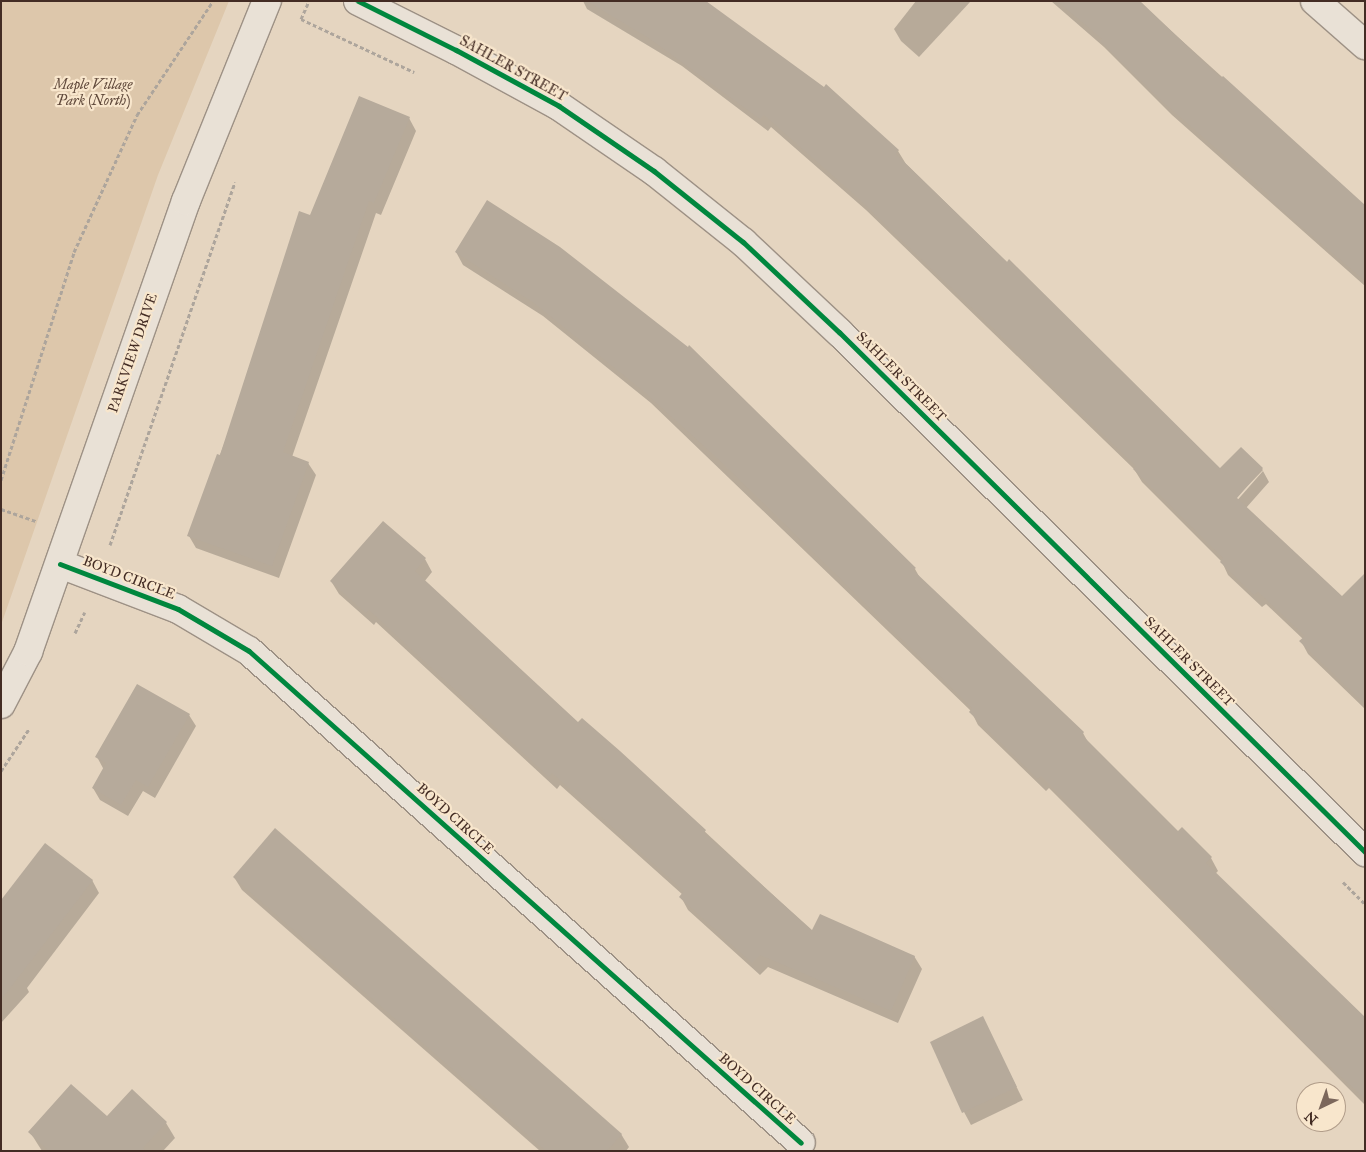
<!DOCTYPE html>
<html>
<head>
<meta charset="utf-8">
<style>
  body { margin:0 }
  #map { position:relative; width:1366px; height:1152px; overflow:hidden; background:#e5d5c0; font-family:"IM FELL Great Primer",serif }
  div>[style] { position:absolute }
  .green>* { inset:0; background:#ddc7ab }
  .shadow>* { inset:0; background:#0003 }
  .building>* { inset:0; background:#b6aa9b }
  .path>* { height:3px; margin-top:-1.5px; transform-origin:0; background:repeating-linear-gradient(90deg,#ada59c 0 4px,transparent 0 6.5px) }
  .roads { filter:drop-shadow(1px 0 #9d9185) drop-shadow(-1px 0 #9d9185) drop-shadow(0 1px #9d9185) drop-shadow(0 -1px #9d9185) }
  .minor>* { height:28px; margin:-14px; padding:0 14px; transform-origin:14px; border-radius:14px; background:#e9e1d6 }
  .cycleway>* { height:5px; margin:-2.5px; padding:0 2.5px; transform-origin:2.5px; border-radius:2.5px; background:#00873e }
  span { translate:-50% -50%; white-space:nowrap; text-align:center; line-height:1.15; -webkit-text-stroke:4.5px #f8e6cc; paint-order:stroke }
  .street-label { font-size:14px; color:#432c24 }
  .park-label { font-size:14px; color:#60493b; font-style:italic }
  .frame { position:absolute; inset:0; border:2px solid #432c24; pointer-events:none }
  .north { position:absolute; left:1296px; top:1082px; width:50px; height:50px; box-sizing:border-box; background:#f8e6cc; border:1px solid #b09c89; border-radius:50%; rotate:222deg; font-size:14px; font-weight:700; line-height:20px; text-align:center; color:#432c24 }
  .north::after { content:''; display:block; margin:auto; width:18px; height:22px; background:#7c675b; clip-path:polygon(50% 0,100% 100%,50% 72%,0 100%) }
</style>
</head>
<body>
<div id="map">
  <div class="green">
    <i style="clip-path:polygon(1px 1px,229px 1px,158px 175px,1px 625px)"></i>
  </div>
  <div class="shadow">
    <i style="clip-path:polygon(583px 1px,703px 1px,824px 89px,826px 86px,898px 151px,906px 164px,1220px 469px,1241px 448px,1263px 470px,1232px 502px,1234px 504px,1263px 471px,1269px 482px,1246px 508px,1343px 598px,1365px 586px,1365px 709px,1308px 654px,1301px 641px,1303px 639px,1266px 604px,1262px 607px,1228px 575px,1222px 562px,1142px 482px,1134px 469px,866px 210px,771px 127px,768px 131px,682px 66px,587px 9px)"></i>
    <i style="clip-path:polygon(916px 1px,971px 1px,919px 57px,901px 41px,894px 29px)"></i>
    <i style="clip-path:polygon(1051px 1px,1138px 1px,1365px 206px,1365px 286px,1172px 115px,1104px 47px)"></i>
    <i style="clip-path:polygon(409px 118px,416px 131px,381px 215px,376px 213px,292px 457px,308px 463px,316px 475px,279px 578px,196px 548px,189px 536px,311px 216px)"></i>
    <i style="clip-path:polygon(488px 202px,915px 569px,920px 578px,1083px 733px,1089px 744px,1178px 833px,1211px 858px,1218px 871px,1215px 874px,1365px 1020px,1365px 1105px,1049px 788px,1046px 791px,978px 725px,971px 711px,651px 403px,543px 316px,463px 265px,456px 252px)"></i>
    <i style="clip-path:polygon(425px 559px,432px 572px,424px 582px,579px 724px,619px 752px,813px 932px,914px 956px,922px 969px,898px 1023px,768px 967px,760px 975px,688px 910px,681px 897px,683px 895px,560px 785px,557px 789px,376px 622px,374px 625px,339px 594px,331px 581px)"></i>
    <i style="clip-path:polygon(189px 715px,196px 726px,155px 798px,143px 791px,128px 816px,100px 800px,93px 788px,104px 770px,97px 757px)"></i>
    <i style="clip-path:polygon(234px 877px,621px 1134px,629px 1147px,626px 1151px,540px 1151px,242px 890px)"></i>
    <i style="clip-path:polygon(92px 880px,99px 893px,27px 988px,29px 992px,1px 1023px,1px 902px)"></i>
    <i style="clip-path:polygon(982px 1017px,1023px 1100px,971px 1125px,964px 1112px)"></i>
    <i style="clip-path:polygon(108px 1118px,166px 1123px,175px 1138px,163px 1151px,42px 1151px,30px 1132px)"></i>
  </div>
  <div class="building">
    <i style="clip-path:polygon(587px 1px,706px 1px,824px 87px,826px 84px,899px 150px,896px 154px,1007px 262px,1009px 259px,1220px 468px,1241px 447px,1263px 468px,1237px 498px,1342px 596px,1365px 573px,1365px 704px,1299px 641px,1305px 636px,1258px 592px,1254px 595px,1220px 562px,1223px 558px,1133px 469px,1136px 466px,857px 197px,764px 115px,760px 119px,650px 39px)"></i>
    <i style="clip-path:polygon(1057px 1px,1140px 1px,1221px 78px,1223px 76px,1365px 205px,1365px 281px,1268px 198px,1270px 196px,1163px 102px,1100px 41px,1102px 39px)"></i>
    <i style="clip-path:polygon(359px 96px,410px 117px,374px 203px,369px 201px,283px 452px,309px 462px,272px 566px,187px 536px,217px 454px,220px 455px,299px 211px,310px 215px)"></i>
    <i style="clip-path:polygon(487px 200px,560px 247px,688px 347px,689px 345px,916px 568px,913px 570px,1084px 732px,1082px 735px,1178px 831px,1182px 827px,1212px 857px,1206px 863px,1365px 1017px,1365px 1099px,1297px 1036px,1299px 1034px,1041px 776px,1038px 779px,969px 712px,972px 708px,717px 458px,642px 390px,534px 303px,455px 252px)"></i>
    <i style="clip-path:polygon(383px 521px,426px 558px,415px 571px,578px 722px,582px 718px,620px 751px,706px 830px,704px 833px,812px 930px,820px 914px,915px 956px,891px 1011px,760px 955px,752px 963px,679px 897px,684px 891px,552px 773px,549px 777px,369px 610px,366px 613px,330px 581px)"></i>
    <i style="clip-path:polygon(137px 684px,190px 714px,148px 787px,136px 780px,121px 805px,92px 788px,106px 763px,95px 757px)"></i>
    <i style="clip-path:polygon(275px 828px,622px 1134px,607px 1151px,546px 1151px,233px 877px)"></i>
    <i style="clip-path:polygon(45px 843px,93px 880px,1px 1000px,1px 900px)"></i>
    <i style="clip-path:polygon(983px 1016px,1017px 1087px,962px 1113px,930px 1042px)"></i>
    <i style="clip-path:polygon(71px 1084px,107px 1116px,132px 1089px,167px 1122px,143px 1148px,146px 1151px,49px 1151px,28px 1132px)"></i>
  </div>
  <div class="path">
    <i style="left:301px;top:19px;width:125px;rotate:25.1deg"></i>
    <i style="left:301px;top:19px;width:20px;rotate:-66deg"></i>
    <i style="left:1px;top:480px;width:239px;rotate:-72.2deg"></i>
    <i style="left:74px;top:252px;width:151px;rotate:-65.3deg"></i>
    <i style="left:137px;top:115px;width:137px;rotate:-56.3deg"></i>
    <i style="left:1px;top:509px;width:37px;rotate:19deg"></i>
    <i style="left:110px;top:545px;width:384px;rotate:-71deg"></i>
    <i style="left:75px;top:633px;width:23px;rotate:-65deg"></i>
    <i style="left:1px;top:771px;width:50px;rotate:-56.3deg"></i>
    <i style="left:1343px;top:882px;width:31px;rotate:45deg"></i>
  </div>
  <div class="roads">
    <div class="minor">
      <i style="left:358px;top:1px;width:110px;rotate:26.6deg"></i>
      <i style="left:456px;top:50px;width:117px;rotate:28.5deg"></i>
      <i style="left:559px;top:106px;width:115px;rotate:34.4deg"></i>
      <i style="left:654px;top:171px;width:114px;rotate:38.6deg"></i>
      <i style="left:743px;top:242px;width:132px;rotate:43.2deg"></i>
      <i style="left:839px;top:332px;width:740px;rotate:44.67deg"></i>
      <i style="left:1315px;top:1px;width:67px;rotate:41.3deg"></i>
      <i style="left:60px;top:564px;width:126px;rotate:20.9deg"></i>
      <i style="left:178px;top:609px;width:82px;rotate:30.6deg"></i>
      <i style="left:249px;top:651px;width:739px;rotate:41.71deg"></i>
      <i style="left:1px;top:704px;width:59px;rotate:-62.6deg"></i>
      <i style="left:28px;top:652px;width:478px;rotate:-70.7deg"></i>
      <i style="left:186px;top:201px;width:216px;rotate:-68deg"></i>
    </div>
  </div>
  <div class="cycleway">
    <i style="left:358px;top:1px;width:110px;rotate:26.6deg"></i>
    <i style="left:456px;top:50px;width:117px;rotate:28.5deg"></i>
    <i style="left:559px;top:106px;width:115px;rotate:34.4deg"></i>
    <i style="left:654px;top:171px;width:114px;rotate:38.6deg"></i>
    <i style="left:743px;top:242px;width:132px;rotate:43.2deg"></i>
    <i style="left:839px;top:332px;width:740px;rotate:44.67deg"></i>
    <i style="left:60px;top:564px;width:126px;rotate:20.9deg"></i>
    <i style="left:178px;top:609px;width:82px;rotate:30.6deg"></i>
    <i style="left:249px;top:651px;width:739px;rotate:41.71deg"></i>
  </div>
  <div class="street-label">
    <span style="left:513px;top:69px;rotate:29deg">SAHLER STREET</span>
    <span style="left:133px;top:353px;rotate:-71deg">PARKVIEW DRIVE</span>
    <span style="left:901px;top:377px;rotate:45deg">SAHLER STREET</span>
    <span style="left:129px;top:578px;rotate:21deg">BOYD CIRCLE</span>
    <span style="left:1189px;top:662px;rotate:45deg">SAHLER STREET</span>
    <span style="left:455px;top:819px;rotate:42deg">BOYD CIRCLE</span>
    <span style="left:757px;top:1089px;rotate:42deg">BOYD CIRCLE</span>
  </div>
  <div class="park-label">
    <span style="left:93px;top:93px">Maple Village<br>Park (North)</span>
  </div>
  <div class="frame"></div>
  <div class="north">N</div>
</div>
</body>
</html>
